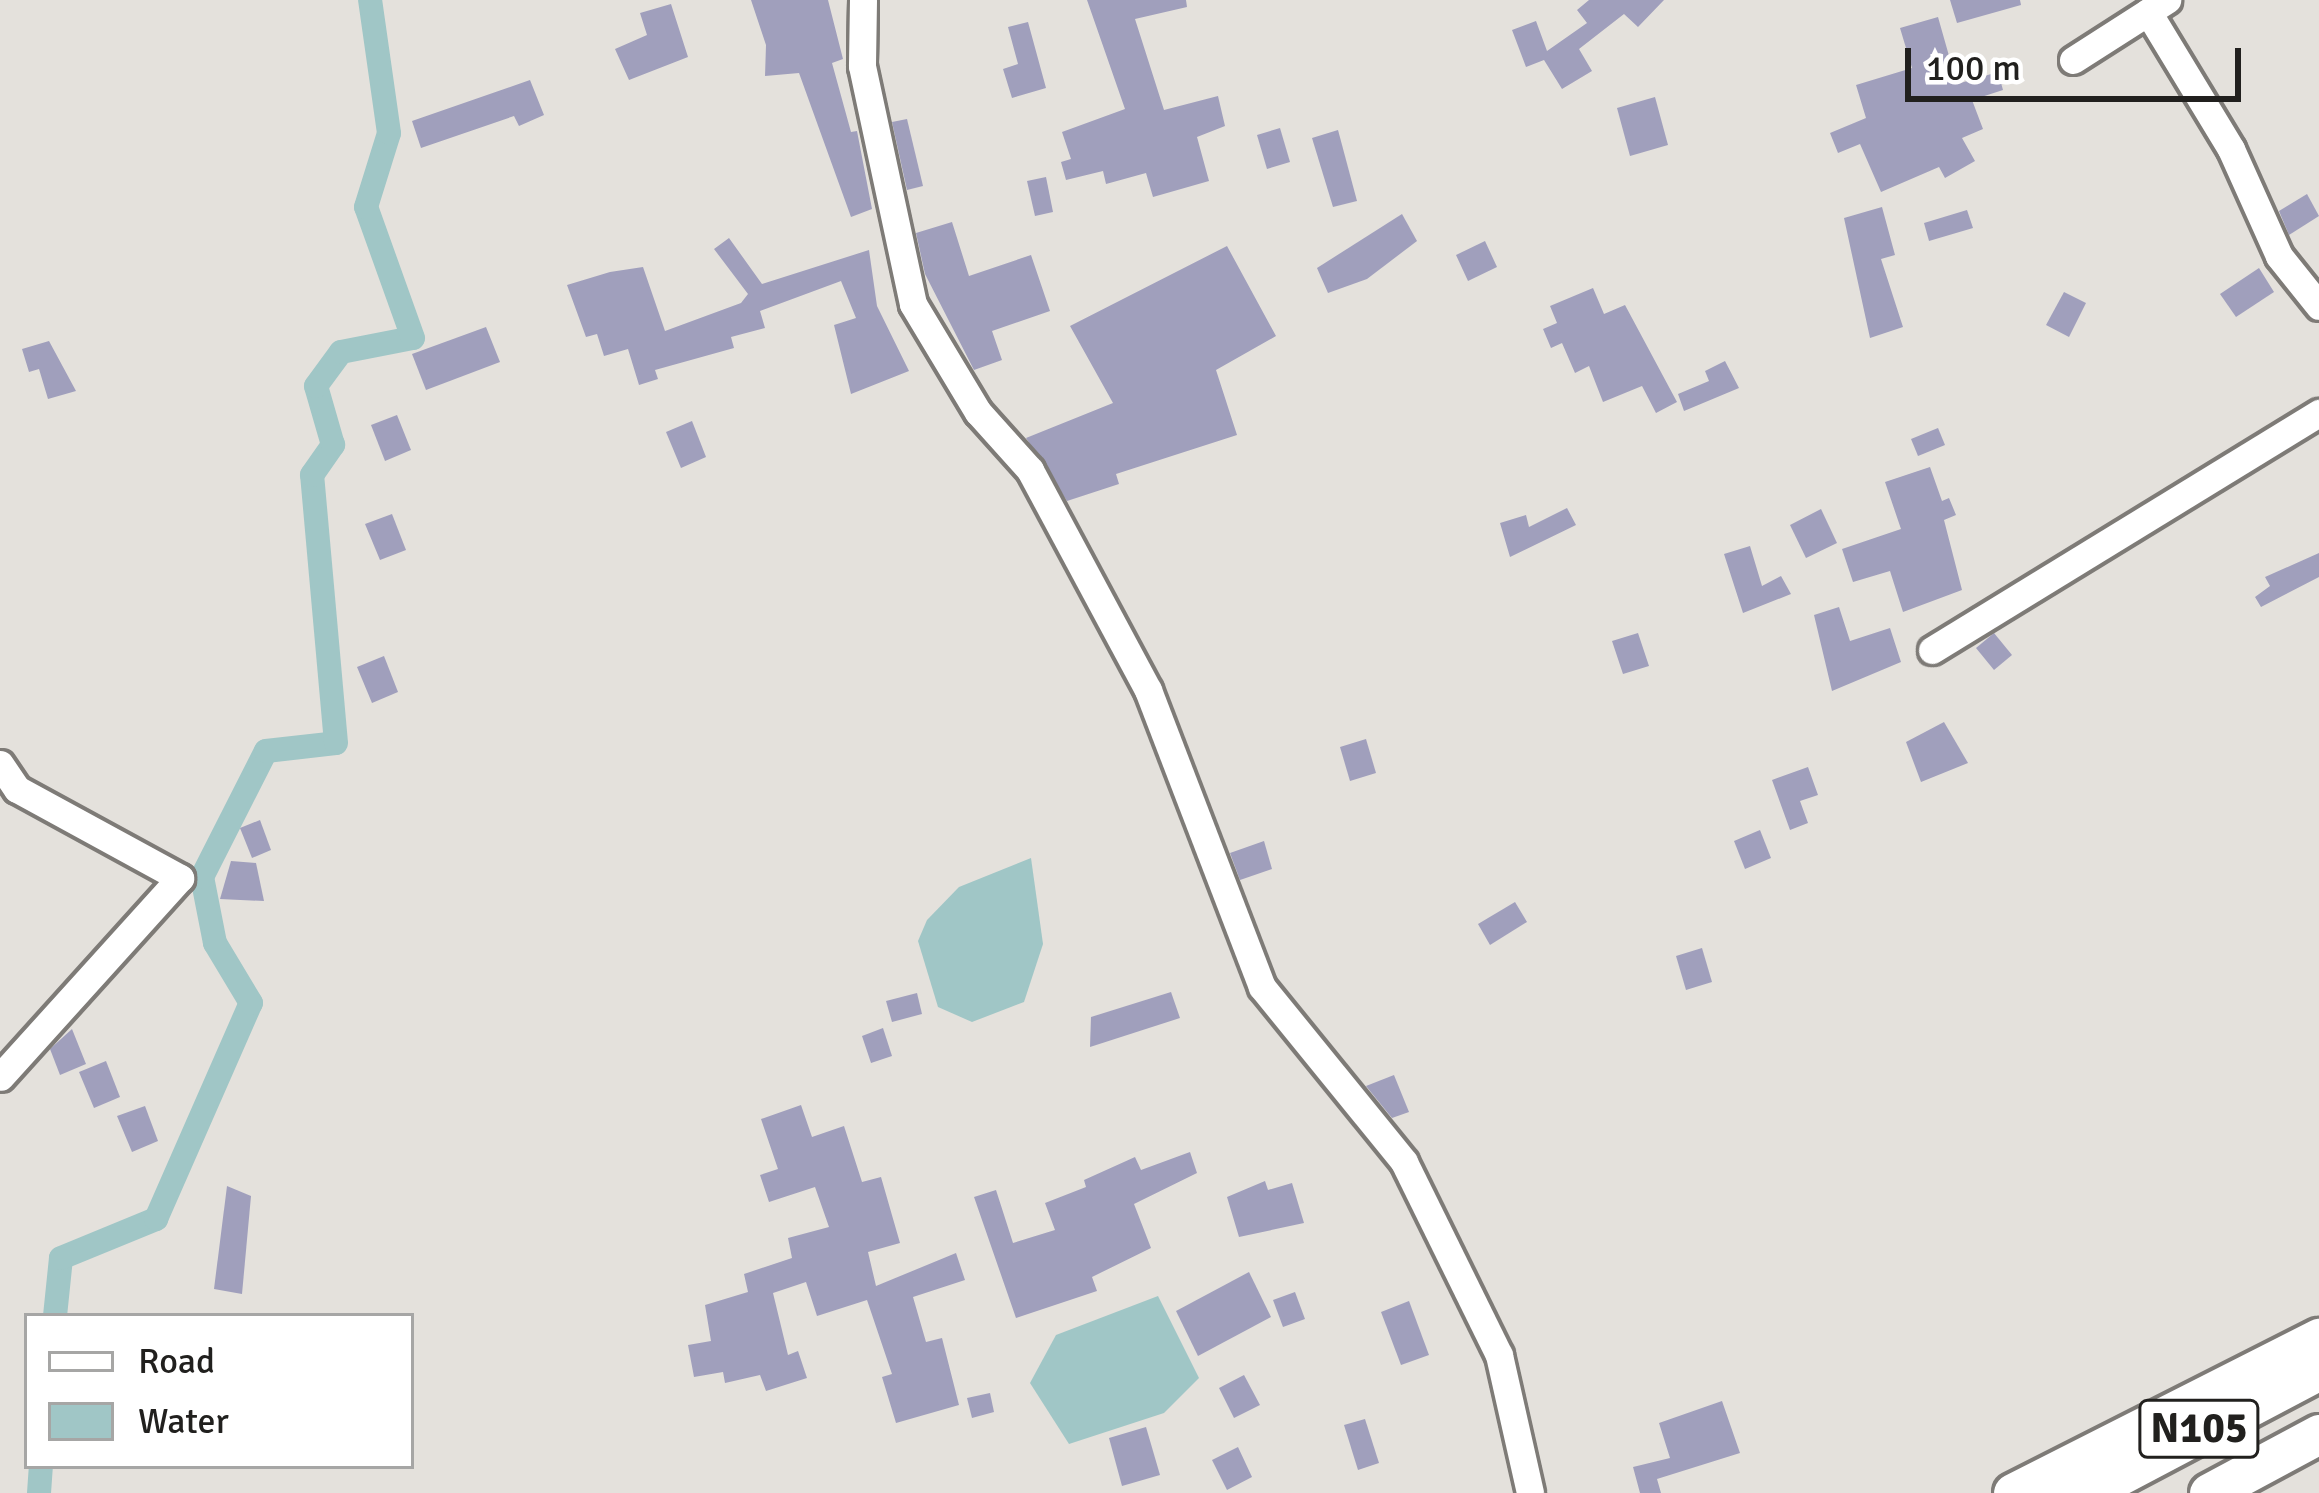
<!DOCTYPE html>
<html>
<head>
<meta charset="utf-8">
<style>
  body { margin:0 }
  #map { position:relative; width:2319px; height:1493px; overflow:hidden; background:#e4e1dc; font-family:Signika,sans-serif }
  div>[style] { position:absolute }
  .water>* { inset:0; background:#a0c6c6 }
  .canal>* { height:24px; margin:-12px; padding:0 12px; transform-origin:12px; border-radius:12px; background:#a0c6c6 }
  .building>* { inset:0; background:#a09fbc }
  .roads { filter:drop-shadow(3px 0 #7e7b77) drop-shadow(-3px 0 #7e7b77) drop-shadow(0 3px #7e7b77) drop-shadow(0 -3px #7e7b77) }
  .street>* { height:27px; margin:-13.5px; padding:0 13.5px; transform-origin:13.5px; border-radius:13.5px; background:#fff }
  .secondary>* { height:39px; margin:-19.5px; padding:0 19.5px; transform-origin:19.5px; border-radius:19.5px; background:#fff }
  .highway>* { height:48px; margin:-24px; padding:0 24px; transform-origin:24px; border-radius:24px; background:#fff }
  span { translate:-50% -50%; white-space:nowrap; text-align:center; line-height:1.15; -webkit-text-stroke:9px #fff; paint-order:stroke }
  .shield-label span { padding:3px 9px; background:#fff; border:3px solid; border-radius:9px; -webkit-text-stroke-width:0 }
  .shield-label { font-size:42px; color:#21201e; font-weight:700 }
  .legend { position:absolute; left:24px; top:1313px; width:390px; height:156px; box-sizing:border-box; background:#fff; border:3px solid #a6a6a5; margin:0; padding:15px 21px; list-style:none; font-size:36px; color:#21201e }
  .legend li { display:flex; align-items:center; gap:24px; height:60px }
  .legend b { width:60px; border:3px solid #a6a6a5 }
  .scale { position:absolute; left:1905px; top:48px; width:336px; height:54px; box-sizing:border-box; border:6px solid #21201e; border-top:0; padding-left:15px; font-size:36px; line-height:42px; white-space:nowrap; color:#21201e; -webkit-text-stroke:9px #fff; paint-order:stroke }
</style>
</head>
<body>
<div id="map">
  <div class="water">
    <i style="clip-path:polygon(1031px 858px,1043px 944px,1024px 1002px,972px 1022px,938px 1007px,918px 941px,927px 920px,959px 887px)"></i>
    <i style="clip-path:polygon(1158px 1296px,1199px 1378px,1164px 1413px,1069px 1444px,1030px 1383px,1056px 1335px)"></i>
  </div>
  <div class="canal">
    <i style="left:55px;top:1316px;width:58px;rotate:-84.1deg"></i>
    <i style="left:61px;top:1258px;width:103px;rotate:-22.3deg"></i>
    <i style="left:156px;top:1219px;width:236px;rotate:-66.3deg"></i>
    <i style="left:251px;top:1003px;width:70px;rotate:-121deg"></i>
    <i style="left:215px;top:943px;width:67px;rotate:-101.1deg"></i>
    <i style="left:202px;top:877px;width:141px;rotate:-63.1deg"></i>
    <i style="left:266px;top:751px;width:70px;rotate:-6.5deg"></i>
    <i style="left:336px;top:743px;width:269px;rotate:-95.1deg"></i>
    <i style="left:312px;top:475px;width:37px;rotate:-55deg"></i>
    <i style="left:333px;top:445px;width:61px;rotate:-106.1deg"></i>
    <i style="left:316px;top:386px;width:42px;rotate:-53.7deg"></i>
    <i style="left:341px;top:352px;width:73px;rotate:-11deg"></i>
    <i style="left:413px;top:338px;width:139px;rotate:-109.7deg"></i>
    <i style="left:366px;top:207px;width:77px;rotate:-72.7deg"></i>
    <i style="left:389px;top:133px;width:134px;rotate:-98.1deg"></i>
    <i style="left:39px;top:1493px;width:27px;rotate:-86deg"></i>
  </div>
  <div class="building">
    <i style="clip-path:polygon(751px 0,828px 0,843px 59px,832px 63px,851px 132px,857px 131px,872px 209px,851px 217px,799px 73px,765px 76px,766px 45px)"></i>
    <i style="clip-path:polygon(1087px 0,1186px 0,1187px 7px,1135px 19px,1164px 110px,1218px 96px,1225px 126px,1197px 137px,1209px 181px,1153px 197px,1146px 173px,1106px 184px,1103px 171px,1066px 180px,1061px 162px,1071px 159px,1062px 132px,1125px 109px)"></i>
    <i style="clip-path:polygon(1589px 0,1664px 0,1638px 27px,1624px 14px,1579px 49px,1592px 71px,1562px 89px,1544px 60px,1526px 67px,1512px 30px,1536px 21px,1547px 51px,1587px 23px,1577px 10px)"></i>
    <i style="clip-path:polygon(1950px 0,2020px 0,2021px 5px,1957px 23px)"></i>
    <i style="clip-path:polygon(671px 4px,688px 57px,629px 80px,615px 49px,647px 35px,640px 13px)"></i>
    <i style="clip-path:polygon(1938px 17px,1957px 84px,1998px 72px,2003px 90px,1972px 100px,1983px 129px,1962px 138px,1975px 161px,1945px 178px,1939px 167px,1881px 192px,1860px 144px,1838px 153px,1830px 133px,1866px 118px,1856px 85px,1912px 68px,1900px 28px)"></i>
    <i style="clip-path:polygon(1028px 22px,1046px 88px,1012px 98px,1003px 69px,1018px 64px,1008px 27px)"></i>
    <i style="clip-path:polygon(530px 80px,544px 115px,519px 126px,514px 116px,421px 148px,412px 121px)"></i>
    <i style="clip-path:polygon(1655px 97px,1668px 145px,1630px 156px,1617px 108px)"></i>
    <i style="clip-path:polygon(907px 119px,923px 186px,907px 190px,892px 122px)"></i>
    <i style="clip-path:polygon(1280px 128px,1290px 162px,1267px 169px,1257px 135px)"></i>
    <i style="clip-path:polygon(1338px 130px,1357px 201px,1333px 207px,1312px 138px)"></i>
    <i style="clip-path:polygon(1046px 177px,1053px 212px,1035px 216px,1027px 181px)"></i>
    <i style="clip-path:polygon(2307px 194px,2319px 216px,2289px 235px,2279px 211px)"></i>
    <i style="clip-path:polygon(1882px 207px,1895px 255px,1881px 259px,1903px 327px,1870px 338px,1844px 218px)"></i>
    <i style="clip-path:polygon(1967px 210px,1973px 228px,1929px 241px,1924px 223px)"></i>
    <i style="clip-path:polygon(1402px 214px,1417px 241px,1367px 279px,1328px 293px,1317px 268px)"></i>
    <i style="clip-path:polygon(952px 222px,969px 276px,1031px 255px,1050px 311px,992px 331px,1002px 360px,974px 370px,925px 274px,916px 233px)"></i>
    <i style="clip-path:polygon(729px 238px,762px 284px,869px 250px,877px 306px,909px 371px,851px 394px,834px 325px,856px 318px,841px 281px,760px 311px,765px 328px,731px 337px,734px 348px,655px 370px,658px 379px,639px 385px,628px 349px,604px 356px,597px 334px,586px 337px,567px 285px,610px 272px,643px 267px,665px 331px,741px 303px,748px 294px,714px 249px)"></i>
    <i style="clip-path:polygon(1485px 241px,1497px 267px,1468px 281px,1456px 255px)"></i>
    <i style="clip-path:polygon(1227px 246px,1276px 336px,1216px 370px,1237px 435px,1116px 474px,1119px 484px,1067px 501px,1026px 438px,1113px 403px,1070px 326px)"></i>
    <i style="clip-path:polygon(2259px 268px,2274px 292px,2236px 317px,2220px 294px)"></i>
    <i style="clip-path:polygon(1593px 288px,1604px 314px,1625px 305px,1677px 402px,1656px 413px,1642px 386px,1603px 402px,1589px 366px,1575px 373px,1562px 343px,1551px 348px,1543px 329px,1557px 323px,1550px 306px)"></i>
    <i style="clip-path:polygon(2064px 292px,2086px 303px,2069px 337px,2046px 325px)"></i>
    <i style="clip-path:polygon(486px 327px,500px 362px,426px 390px,412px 354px)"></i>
    <i style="clip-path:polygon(49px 341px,76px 391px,48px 399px,39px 369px,29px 372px,22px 349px)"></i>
    <i style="clip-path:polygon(1725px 361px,1739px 388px,1684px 411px,1678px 394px,1709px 381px,1705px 371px)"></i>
    <i style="clip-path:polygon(397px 415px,411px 450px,385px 461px,371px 425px)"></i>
    <i style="clip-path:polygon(692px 421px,706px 457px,681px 468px,666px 432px)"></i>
    <i style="clip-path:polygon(1938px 428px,1945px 445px,1918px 456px,1911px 439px)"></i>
    <i style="clip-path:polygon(1930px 467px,1942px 501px,1949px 498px,1956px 515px,1944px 520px,1962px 590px,1903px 612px,1890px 571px,1853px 582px,1842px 549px,1901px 529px,1885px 482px)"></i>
    <i style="clip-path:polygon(1567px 508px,1576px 525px,1510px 557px,1500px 523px,1526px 515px,1529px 527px)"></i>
    <i style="clip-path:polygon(1821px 509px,1837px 543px,1806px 558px,1790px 525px)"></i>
    <i style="clip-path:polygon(392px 514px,406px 550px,380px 560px,365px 524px)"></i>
    <i style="clip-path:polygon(1750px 546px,1762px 586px,1781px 576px,1791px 594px,1743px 613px,1724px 554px)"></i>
    <i style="clip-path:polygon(2319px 553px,2319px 577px,2261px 607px,2255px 597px,2270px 586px,2265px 577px)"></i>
    <i style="clip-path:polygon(1839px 607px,1850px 641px,1890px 628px,1901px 662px,1832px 691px,1814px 615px)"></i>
    <i style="clip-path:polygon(1638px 633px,1649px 666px,1623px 674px,1612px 641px)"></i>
    <i style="clip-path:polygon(1994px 633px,2012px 655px,1994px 670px,1976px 648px)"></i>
    <i style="clip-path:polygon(384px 656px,398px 692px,372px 703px,357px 667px)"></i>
    <i style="clip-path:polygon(1944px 722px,1968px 763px,1921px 782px,1906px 742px)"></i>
    <i style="clip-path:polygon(1366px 739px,1376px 773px,1350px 781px,1340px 747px)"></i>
    <i style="clip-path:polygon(1808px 767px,1818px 795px,1800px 801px,1808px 823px,1790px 830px,1772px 780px)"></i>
    <i style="clip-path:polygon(260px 820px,271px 850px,252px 858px,240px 828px)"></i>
    <i style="clip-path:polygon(1760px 830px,1771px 858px,1745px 869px,1734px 841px)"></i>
    <i style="clip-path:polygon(1264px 841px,1272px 869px,1240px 880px,1230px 853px)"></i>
    <i style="clip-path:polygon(231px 861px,256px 863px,264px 901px,220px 899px)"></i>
    <i style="clip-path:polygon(1515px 902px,1527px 922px,1490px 945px,1478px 924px)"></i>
    <i style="clip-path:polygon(1702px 948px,1712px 982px,1686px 990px,1676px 956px)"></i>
    <i style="clip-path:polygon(1171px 992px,1180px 1018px,1090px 1047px,1091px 1017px)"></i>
    <i style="clip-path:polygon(917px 993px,922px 1014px,892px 1022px,886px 1001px)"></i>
    <i style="clip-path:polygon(883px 1028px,892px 1056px,871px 1063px,862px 1036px)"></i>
    <i style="clip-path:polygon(72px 1029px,86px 1064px,60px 1075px,50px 1049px)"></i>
    <i style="clip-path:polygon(106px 1061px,120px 1097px,94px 1108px,79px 1072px)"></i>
    <i style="clip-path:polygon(1394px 1075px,1409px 1112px,1392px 1118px,1366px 1086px)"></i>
    <i style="clip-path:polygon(801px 1105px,812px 1137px,844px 1126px,862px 1182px,881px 1177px,900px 1243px,868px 1252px,876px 1286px,956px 1253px,965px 1280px,913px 1297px,926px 1342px,942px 1338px,959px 1405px,896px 1423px,882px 1377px,892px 1374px,867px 1300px,817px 1316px,806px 1282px,773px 1293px,788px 1355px,798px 1351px,807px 1378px,766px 1391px,760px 1375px,725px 1383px,723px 1372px,694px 1377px,688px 1345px,711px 1341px,705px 1305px,748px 1292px,744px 1274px,792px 1258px,788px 1238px,829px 1227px,815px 1187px,769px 1202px,760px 1175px,778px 1169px,761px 1119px)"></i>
    <i style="clip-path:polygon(145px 1106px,158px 1141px,132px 1152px,117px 1116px)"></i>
    <i style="clip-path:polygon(1190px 1152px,1197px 1173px,1134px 1204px,1151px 1248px,1092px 1277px,1097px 1291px,1016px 1318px,974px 1197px,996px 1190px,1013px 1243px,1055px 1230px,1045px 1203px,1086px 1187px,1084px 1180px,1135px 1157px,1141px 1170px)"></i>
    <i style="clip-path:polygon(1265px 1181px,1268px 1190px,1292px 1183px,1304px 1223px,1239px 1237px,1227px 1197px)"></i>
    <i style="clip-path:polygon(227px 1186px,251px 1196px,242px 1294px,214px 1289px)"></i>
    <i style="clip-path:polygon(1249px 1272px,1271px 1317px,1198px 1356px,1176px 1311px)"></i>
    <i style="clip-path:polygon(1295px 1292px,1305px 1319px,1283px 1327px,1273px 1300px)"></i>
    <i style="clip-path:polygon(1409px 1301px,1429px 1355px,1401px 1365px,1381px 1312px)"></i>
    <i style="clip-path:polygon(1244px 1375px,1260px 1405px,1234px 1418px,1219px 1388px)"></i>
    <i style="clip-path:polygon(990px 1393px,994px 1412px,972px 1418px,967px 1398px)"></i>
    <i style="clip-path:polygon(1722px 1401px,1740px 1453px,1657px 1479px,1661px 1493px,1640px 1493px,1633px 1467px,1670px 1458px,1659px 1423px)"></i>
    <i style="clip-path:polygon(1365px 1419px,1379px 1463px,1358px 1470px,1344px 1425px)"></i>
    <i style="clip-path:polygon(1146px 1427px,1160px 1475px,1122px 1486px,1109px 1438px)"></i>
    <i style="clip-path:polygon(1238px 1447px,1252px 1477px,1227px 1490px,1212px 1460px)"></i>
  </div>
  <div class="roads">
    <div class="street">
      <i style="left:863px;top:0;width:66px;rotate:90.9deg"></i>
      <i style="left:862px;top:66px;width:243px;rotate:77.9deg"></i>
      <i style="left:913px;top:304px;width:126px;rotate:59deg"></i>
      <i style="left:978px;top:412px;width:78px;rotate:48.1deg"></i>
      <i style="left:1030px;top:470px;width:250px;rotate:61.8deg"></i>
      <i style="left:1148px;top:690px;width:318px;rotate:69deg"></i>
      <i style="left:1262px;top:987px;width:225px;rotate:50.9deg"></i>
      <i style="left:1404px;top:1162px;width:215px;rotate:63.8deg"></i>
      <i style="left:1499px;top:1355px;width:141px;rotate:77.3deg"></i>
      <i style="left:2148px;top:12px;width:160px;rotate:58.8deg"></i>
      <i style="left:2231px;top:149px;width:117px;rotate:65.8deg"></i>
      <i style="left:2279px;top:256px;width:64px;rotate:51.3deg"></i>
      <i style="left:2073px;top:60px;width:112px;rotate:-32.6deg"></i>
      <i style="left:1932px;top:650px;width:454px;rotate:-31.5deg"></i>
      <i style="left:0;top:764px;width:30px;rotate:56deg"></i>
      <i style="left:17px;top:789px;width:186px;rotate:28.6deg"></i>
      <i style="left:180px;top:878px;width:268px;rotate:132.1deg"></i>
    </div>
    <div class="secondary">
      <i style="left:2013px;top:1493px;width:343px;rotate:-26.9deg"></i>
      <i style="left:2209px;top:1493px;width:125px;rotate:-28.2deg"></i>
    </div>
    <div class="highway">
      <i style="left:2078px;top:1493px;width:272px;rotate:-27.8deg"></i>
    </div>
  </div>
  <div class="shield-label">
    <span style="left:2199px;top:1429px">N105</span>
  </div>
  <ul class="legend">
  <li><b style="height:15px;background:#fff"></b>Road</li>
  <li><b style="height:33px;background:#a0c6c6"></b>Water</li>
  </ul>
  <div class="scale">100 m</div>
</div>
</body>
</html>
